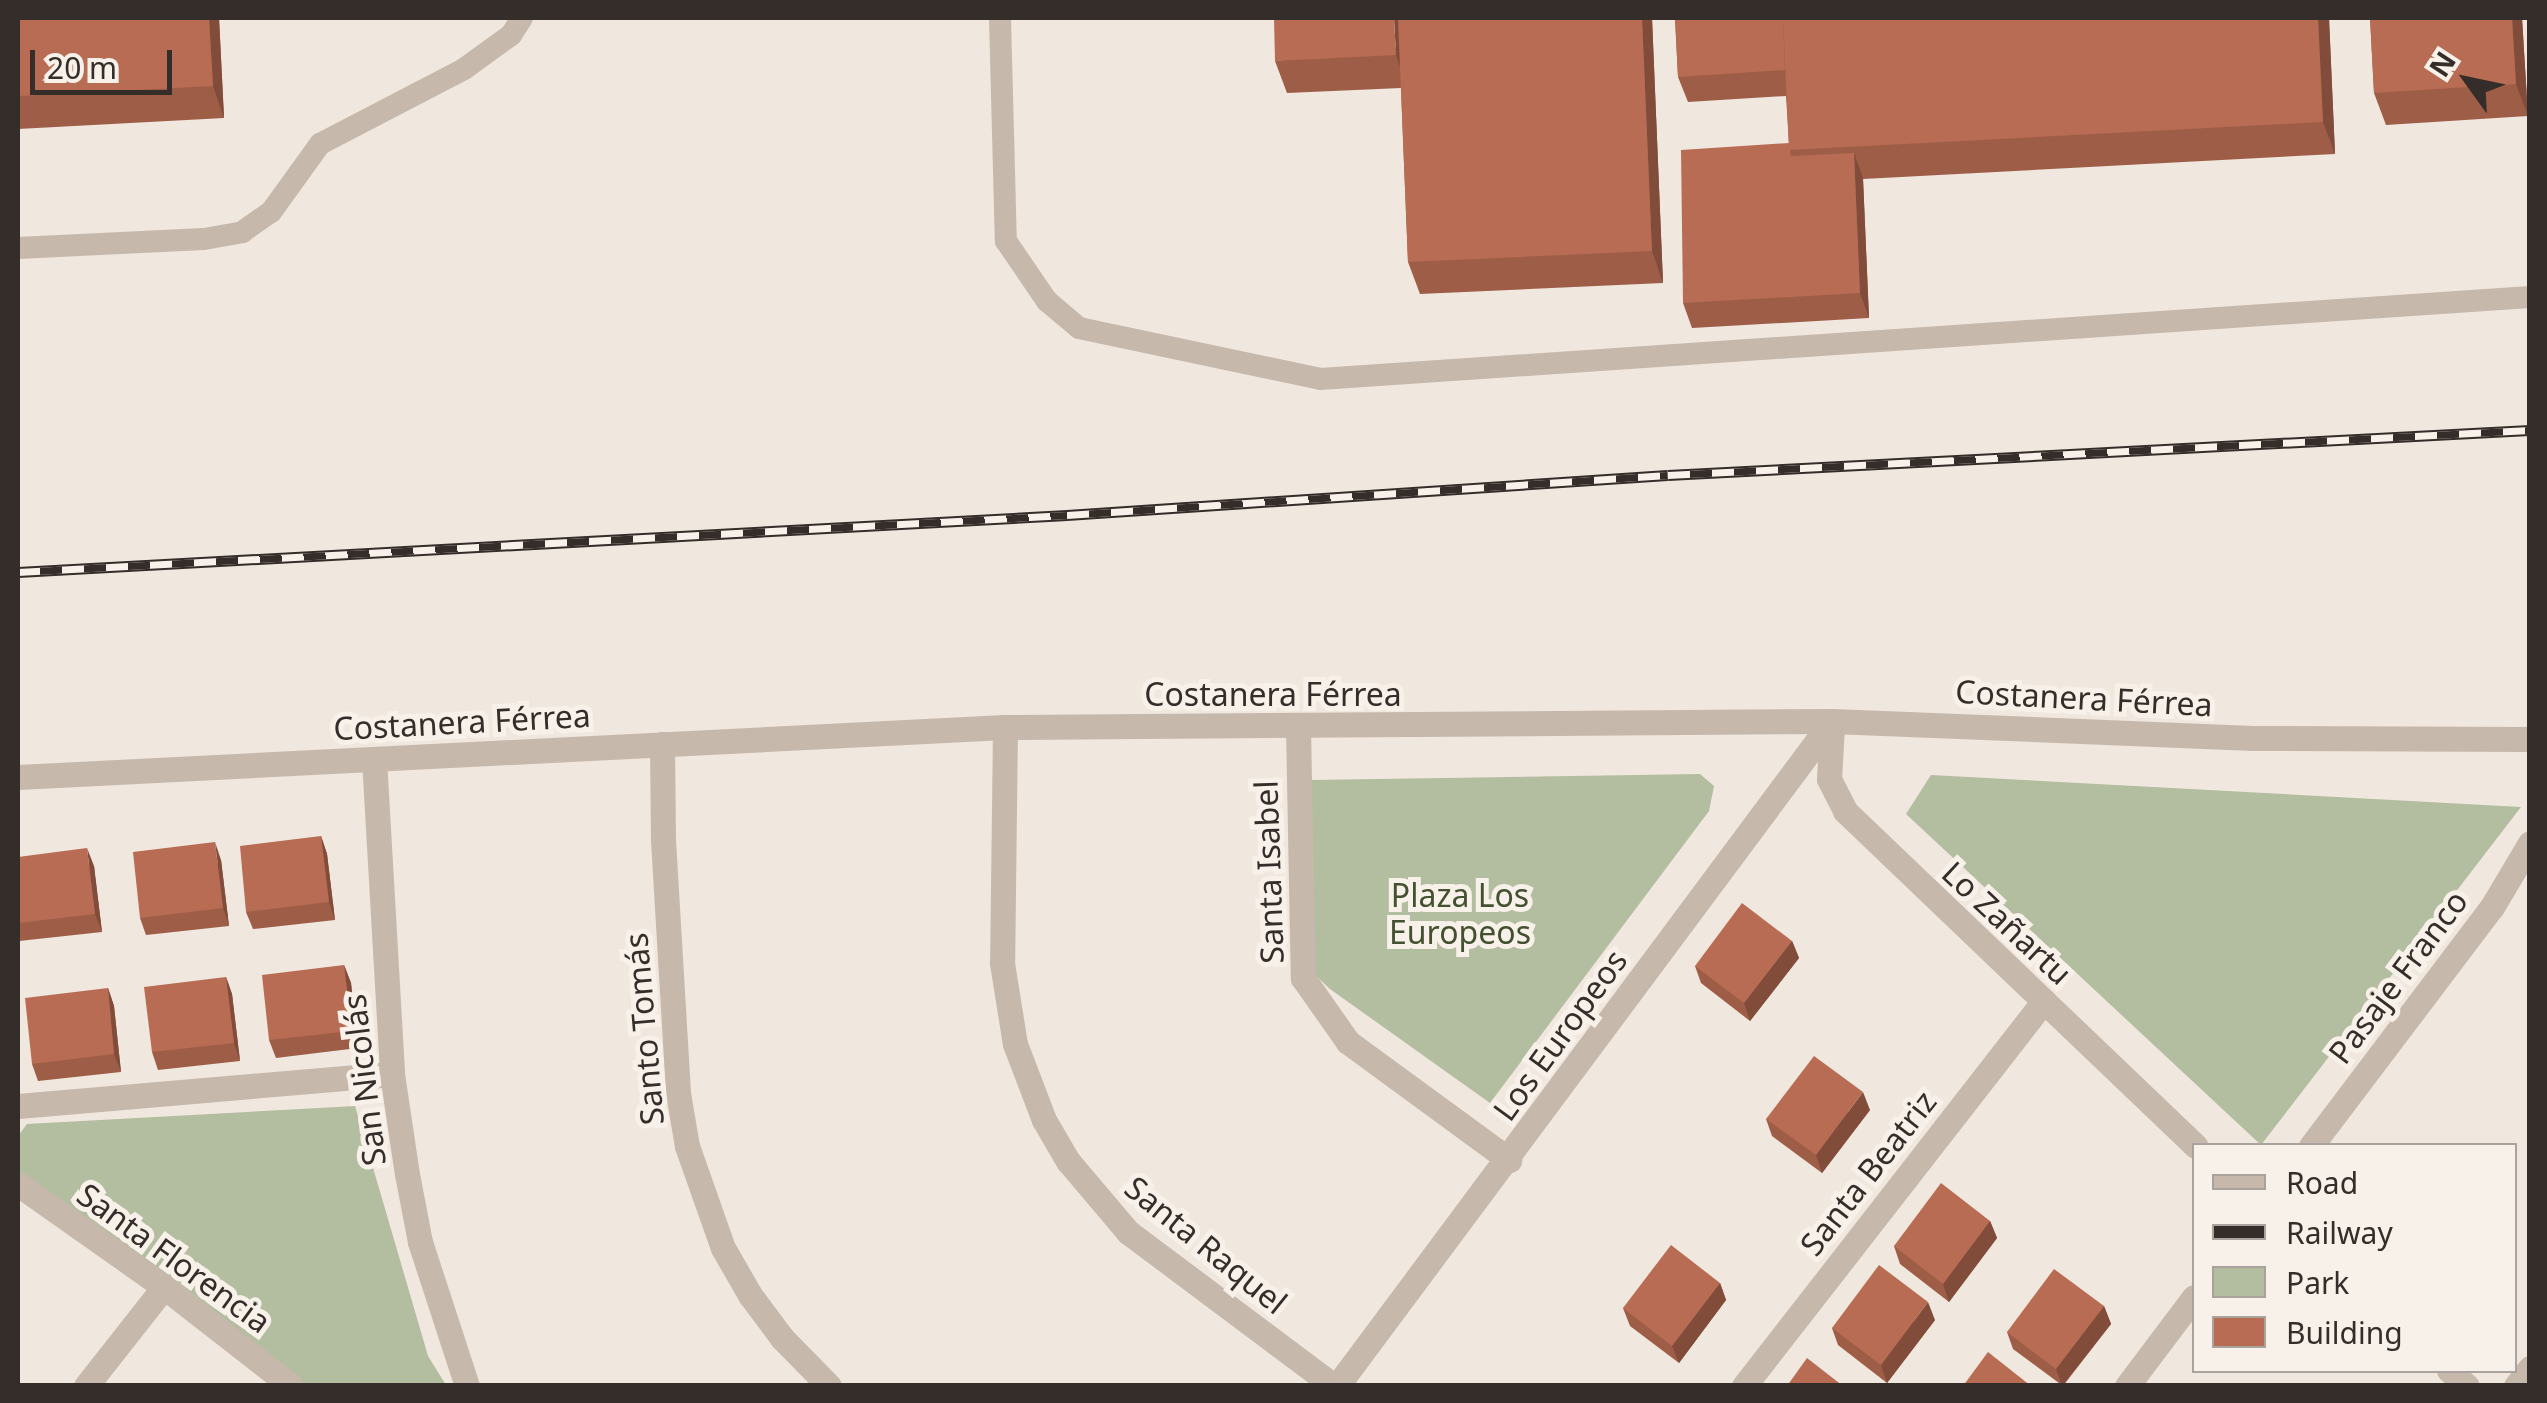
<!DOCTYPE html>
<html>
<head>
<meta charset="utf-8">
<style>
  body { margin:0 }
  #map { position:relative; width:2547px; height:1403px; overflow:hidden; background:#f0e7de; font-family:"Noto Sans",sans-serif }
  div>[style] { position:absolute }
  .green>* { inset:0; background:#b3bd9f }
  .lane>* { height:22px; margin:-11px; padding:0 11px; transform-origin:11px; border-radius:11px; background:#c6b8ab }
  .street>* { height:25px; margin:-12.5px; padding:0 12.5px; transform-origin:12.5px; border-radius:12.5px; background:#c6b8ab }
  .rail>* { height:11px; margin-top:-5.5px; transform-origin:0; background:repeating-linear-gradient(90deg,#f8f1ea 0 22px,#352d29 0 44px); box-sizing:border-box; border-block:2px solid #352d29 }
  .wall>* { inset:0; background:#9e5d47 }
  .shaded-wall>* { inset:0; background:#814c3a }
  .building>* { inset:0; background:#b86c53 }
  span { translate:-50% -50%; white-space:nowrap; text-align:center; line-height:1.15; -webkit-text-stroke:10px #f8f1ea; paint-order:stroke }
  .street-label { font-size:32px; color:#352d29 }
  .park-label { font-size:32px; color:#445130 }
  .frame { position:absolute; inset:0; border:20px solid #352d29; pointer-events:none }
  .legend { position:absolute; left:2192px; top:1143px; width:325px; height:230px; box-sizing:border-box; background:#f8f1ea; border:2px solid #aaa39d; margin:0; padding:12px 18px; list-style:none; font-size:30px; color:#352d29 }
  .legend li { display:flex; align-items:center; gap:20px; height:50px }
  .legend b { width:50px; border:2px solid #aaa39d }
  .north { position:absolute; left:2417px; top:30px; width:100px; height:100px; -webkit-text-stroke:8px #f8f1ea; paint-order:stroke; rotate:303deg; font-size:28px; font-weight:700; line-height:40px; text-align:center; color:#352d29 }
  .north::after { content:''; display:block; margin:auto; width:35px; height:45px; background:#352d29; clip-path:polygon(50% 0,100% 100%,50% 72%,0 100%) }
  .scale { position:absolute; left:30px; top:50px; width:142px; height:45px; box-sizing:border-box; border:5px solid #352d29; border-top:0; padding-left:12px; font-size:30px; line-height:35px; white-space:nowrap; color:#352d29; -webkit-text-stroke:8px #f8f1ea; paint-order:stroke }
</style>
</head>
<body>
<div id="map">
  <div class="green">
    <i style="clip-path:polygon(1700px 774px,1714px 786px,1709px 811px,1490px 1103px,1330px 989px,1311px 971px,1311px 780px)"></i>
    <i style="clip-path:polygon(1931px 775px,2521px 807px,2261px 1145px,1906px 814px)"></i>
    <i style="clip-path:polygon(355px 1106px,428px 1356px,446px 1385px,299px 1385px,18px 1175px,18px 1136px,27px 1124px)"></i>
  </div>
  <div class="lane">
    <i style="left:1000px;top:18px;width:223px;rotate:88.5deg"></i>
    <i style="left:1006px;top:241px;width:73px;rotate:55.7deg"></i>
    <i style="left:1047px;top:301px;width:42px;rotate:40.2deg"></i>
    <i style="left:1079px;top:328px;width:246px;rotate:11.9deg"></i>
    <i style="left:1320px;top:379px;width:1213px;rotate:-3.88deg"></i>
    <i style="left:18px;top:248px;width:186px;rotate:-2.8deg"></i>
    <i style="left:204px;top:239px;width:39px;rotate:-10deg"></i>
    <i style="left:242px;top:232px;width:35px;rotate:-35deg"></i>
    <i style="left:271px;top:212px;width:84px;rotate:-54.2deg"></i>
    <i style="left:320px;top:144px;width:162px;rotate:-27.5deg"></i>
    <i style="left:464px;top:69px;width:58px;rotate:-35.9deg"></i>
    <i style="left:511px;top:35px;width:20px;rotate:-57deg"></i>
  </div>
  <div class="street">
    <i style="left:1832px;top:726px;width:53px;rotate:93.2deg"></i>
    <i style="left:1829px;top:779px;width:36px;rotate:63deg"></i>
    <i style="left:1845px;top:811px;width:485px;rotate:43.7deg"></i>
    <i style="left:1005px;top:727px;width:236px;rotate:90.7deg"></i>
    <i style="left:1002px;top:963px;width:82px;rotate:80.9deg"></i>
    <i style="left:1015px;top:1044px;width:81px;rotate:69.1deg"></i>
    <i style="left:1044px;top:1120px;width:48px;rotate:59.7deg"></i>
    <i style="left:1068px;top:1161px;width:93px;rotate:49.8deg"></i>
    <i style="left:1128px;top:1232px;width:257px;rotate:36.8deg"></i>
    <i style="left:1298px;top:727px;width:251px;rotate:88.9deg"></i>
    <i style="left:1303px;top:978px;width:78px;rotate:54.9deg"></i>
    <i style="left:1348px;top:1042px;width:200px;rotate:36.2deg"></i>
    <i style="left:662px;top:744px;width:96px;rotate:89.4deg"></i>
    <i style="left:663px;top:840px;width:253px;rotate:86.6deg"></i>
    <i style="left:678px;top:1093px;width:54px;rotate:80.4deg"></i>
    <i style="left:687px;top:1146px;width:108px;rotate:70.6deg"></i>
    <i style="left:723px;top:1248px;width:54px;rotate:60.1deg"></i>
    <i style="left:750px;top:1295px;width:54px;rotate:53.3deg"></i>
    <i style="left:782px;top:1338px;width:67px;rotate:45.6deg"></i>
    <i style="left:374px;top:759px;width:316px;rotate:86.7deg"></i>
    <i style="left:392px;top:1074px;width:101px;rotate:81.5deg"></i>
    <i style="left:407px;top:1174px;width:69px;rotate:79.2deg"></i>
    <i style="left:420px;top:1242px;width:151px;rotate:71.9deg"></i>
    <i style="left:18px;top:777px;width:988px;rotate:-2.9deg"></i>
    <i style="left:1005px;top:727px;width:827px;rotate:-0.42deg"></i>
    <i style="left:1832px;top:721px;width:421px;rotate:2.3deg"></i>
    <i style="left:2253px;top:738px;width:277px;rotate:0.2deg"></i>
    <i style="left:18px;top:1106px;width:375px;rotate:-4.9deg"></i>
    <i style="left:2311px;top:1146px;width:300px;rotate:-52.9deg"></i>
    <i style="left:2492px;top:907px;width:74px;rotate:-59.3deg"></i>
    <i style="left:18px;top:1184px;width:179px;rotate:35.2deg"></i>
    <i style="left:164px;top:1287px;width:161px;rotate:37.9deg"></i>
    <i style="left:2449px;top:1370px;width:24px;rotate:42deg"></i>
    <i style="left:86px;top:1386px;width:126px;rotate:-51.8deg"></i>
    <i style="left:1337px;top:1386px;width:829px;rotate:-53.34deg"></i>
    <i style="left:1744px;top:1386px;width:488px;rotate:-52.1deg"></i>
    <i style="left:2127px;top:1386px;width:111px;rotate:-53deg"></i>
    <i style="left:2516px;top:1386px;width:23px;rotate:-52deg"></i>
  </div>
  <div class="rail">
    <i style="left:18px;top:572px;width:1051px;rotate:-3.11deg"></i>
    <i style="left:1067px;top:515px;width:602px;rotate:-3.81deg"></i>
    <i style="left:1668px;top:475px;width:863px;rotate:-2.99deg"></i>
  </div>
  <div class="wall">
    <i style="clip-path:polygon(18px 18px,219px 18px,224px 118px,18px 129px)"></i>
    <i style="clip-path:polygon(1652px 18px,1663px 283px,1420px 294px,1408px 262px,1401px 88px,1287px 93px,1275px 61px)"></i>
    <i style="clip-path:polygon(1675px 18px,2329px 18px,2335px 154px,1863px 179px,1869px 318px,1692px 328px,1683px 303px,1789px 143px,1786px 96px,1688px 102px,1678px 77px)"></i>
    <i style="clip-path:polygon(2370px 18px,2522px 18px,2528px 116px,2386px 125px,2374px 93px)"></i>
    <i style="clip-path:polygon(321px 836px,327px 854px,335px 920px,253px 929px,246px 912px)"></i>
    <i style="clip-path:polygon(18px 857px,94px 866px,102px 932px,19px 941px,18px 936px)"></i>
    <i style="clip-path:polygon(221px 860px,229px 926px,146px 935px,140px 918px)"></i>
    <i style="clip-path:polygon(1792px 941px,1799px 958px,1750px 1021px,1701px 983px,1695px 966px)"></i>
    <i style="clip-path:polygon(344px 965px,351px 983px,358px 1048px,276px 1058px,269px 1040px)"></i>
    <i style="clip-path:polygon(226px 977px,232px 994px,240px 1061px,158px 1070px,152px 1052px)"></i>
    <i style="clip-path:polygon(108px 988px,114px 1006px,121px 1072px,38px 1081px,32px 1064px)"></i>
    <i style="clip-path:polygon(1870px 1110px,1822px 1173px,1772px 1136px,1766px 1119px)"></i>
    <i style="clip-path:polygon(1990px 1221px,1997px 1238px,1949px 1302px,1900px 1264px,1894px 1246px)"></i>
    <i style="clip-path:polygon(1720px 1283px,1726px 1300px,1679px 1363px,1630px 1326px,1623px 1308px)"></i>
    <i style="clip-path:polygon(2104px 1306px,2111px 1324px,2063px 1386px,2013px 1349px,2007px 1332px)"></i>
    <i style="clip-path:polygon(1935px 1320px,1887px 1383px,1838px 1345px,1832px 1328px)"></i>
  </div>
  <div class="shaded-wall">
    <i style="clip-path:polygon(209px 18px,219px 18px,224px 118px,213px 86px)"></i>
    <i style="clip-path:polygon(1394px 18px,1404px 18px,1407px 87px,1396px 55px)"></i>
    <i style="clip-path:polygon(1642px 18px,1652px 18px,1663px 283px,1652px 251px)"></i>
    <i style="clip-path:polygon(2318px 18px,2329px 18px,2335px 154px,2323px 122px)"></i>
    <i style="clip-path:polygon(2512px 18px,2522px 18px,2528px 116px,2516px 84px)"></i>
    <i style="clip-path:polygon(1854px 153px,1863px 178px,1869px 318px,1860px 293px)"></i>
    <i style="clip-path:polygon(321px 836px,327px 854px,335px 920px,329px 902px)"></i>
    <i style="clip-path:polygon(215px 842px,221px 860px,229px 926px,223px 908px)"></i>
    <i style="clip-path:polygon(87px 848px,94px 866px,102px 932px,95px 914px)"></i>
    <i style="clip-path:polygon(1792px 941px,1799px 958px,1750px 1021px,1744px 1003px)"></i>
    <i style="clip-path:polygon(344px 965px,351px 983px,358px 1048px,352px 1031px)"></i>
    <i style="clip-path:polygon(226px 977px,232px 994px,240px 1061px,234px 1043px)"></i>
    <i style="clip-path:polygon(108px 988px,114px 1006px,121px 1072px,114px 1054px)"></i>
    <i style="clip-path:polygon(1863px 1092px,1870px 1110px,1822px 1173px,1816px 1155px)"></i>
    <i style="clip-path:polygon(1990px 1221px,1997px 1238px,1949px 1302px,1943px 1284px)"></i>
    <i style="clip-path:polygon(1720px 1283px,1726px 1300px,1679px 1363px,1672px 1346px)"></i>
    <i style="clip-path:polygon(1928px 1302px,1935px 1320px,1887px 1383px,1881px 1365px)"></i>
    <i style="clip-path:polygon(2104px 1306px,2111px 1324px,2062px 1386px,2056px 1369px)"></i>
  </div>
  <div class="building">
    <i style="clip-path:polygon(18px 18px,209px 18px,213px 86px,18px 96px)"></i>
    <i style="clip-path:polygon(1274px 18px,1394px 18px,1396px 55px,1275px 61px)"></i>
    <i style="clip-path:polygon(1398px 18px,1642px 18px,1652px 251px,1408px 262px)"></i>
    <i style="clip-path:polygon(1675px 18px,1783px 18px,1785px 70px,1678px 77px)"></i>
    <i style="clip-path:polygon(1783px 18px,2318px 18px,2323px 122px,1789px 150px)"></i>
    <i style="clip-path:polygon(2370px 18px,2512px 18px,2516px 84px,2374px 93px)"></i>
    <i style="clip-path:polygon(1789px 143px,1791px 156px,1854px 153px,1860px 293px,1683px 303px,1681px 150px)"></i>
    <i style="clip-path:polygon(321px 836px,329px 902px,246px 912px,240px 846px)"></i>
    <i style="clip-path:polygon(215px 842px,223px 908px,140px 918px,133px 852px)"></i>
    <i style="clip-path:polygon(87px 848px,95px 914px,18px 923px,18px 857px)"></i>
    <i style="clip-path:polygon(1742px 903px,1792px 941px,1744px 1003px,1695px 966px)"></i>
    <i style="clip-path:polygon(344px 965px,352px 1031px,269px 1040px,262px 975px)"></i>
    <i style="clip-path:polygon(226px 977px,234px 1043px,152px 1052px,144px 987px)"></i>
    <i style="clip-path:polygon(108px 988px,114px 1054px,32px 1064px,25px 998px)"></i>
    <i style="clip-path:polygon(1814px 1056px,1863px 1092px,1816px 1155px,1766px 1119px)"></i>
    <i style="clip-path:polygon(1941px 1183px,1990px 1221px,1943px 1284px,1894px 1246px)"></i>
    <i style="clip-path:polygon(1671px 1245px,1720px 1283px,1672px 1346px,1623px 1308px)"></i>
    <i style="clip-path:polygon(1879px 1265px,1928px 1302px,1881px 1365px,1832px 1328px)"></i>
    <i style="clip-path:polygon(2054px 1269px,2104px 1306px,2056px 1369px,2007px 1332px)"></i>
    <i style="clip-path:polygon(1988px 1352px,2031px 1386px,1963px 1386px)"></i>
    <i style="clip-path:polygon(1807px 1358px,1843px 1386px,1787px 1386px)"></i>
  </div>
  <div class="street-label">
    <span style="left:1273px;top:694px">Costanera Férrea</span>
    <span style="left:2084px;top:698px;rotate:3deg">Costanera Férrea</span>
    <span style="left:462px;top:722px;rotate:-3deg">Costanera Férrea</span>
    <span style="left:1269px;top:872px;rotate:-92deg">Santa Isabel</span>
    <span style="left:2007px;top:923px;rotate:43deg">Lo Zañartu</span>
    <span style="left:2398px;top:977px;rotate:-53deg">Pasaje Franco</span>
    <span style="left:644px;top:1029px;rotate:-95deg">Santo Tomás</span>
    <span style="left:1560px;top:1035px;rotate:-54deg">Los Europeos</span>
    <span style="left:364px;top:1080px;rotate:-97deg">San Nicolás</span>
    <span style="left:1868px;top:1173px;rotate:-52deg">Santa Beatriz</span>
    <span style="left:1206px;top:1245px;rotate:39deg">Santa Raquel</span>
    <span style="left:174px;top:1258px;rotate:36deg">Santa Florencia</span>
  </div>
  <div class="park-label">
    <span style="left:1460px;top:914px">Plaza Los<br>Europeos</span>
  </div>
  <div class="frame"></div>
  <ul class="legend">
  <li><b style="height:12px;background:#c6b8ab"></b>Road</li>
  <li><b style="height:12px;background:#352d29"></b>Railway</li>
  <li><b style="height:28px;background:#b3bd9f"></b>Park</li>
  <li><b style="height:28px;background:#b86c53"></b>Building</li>
  </ul>
  <div class="north">N</div>
  <div class="scale">20 m</div>
</div>
</body>
</html>
